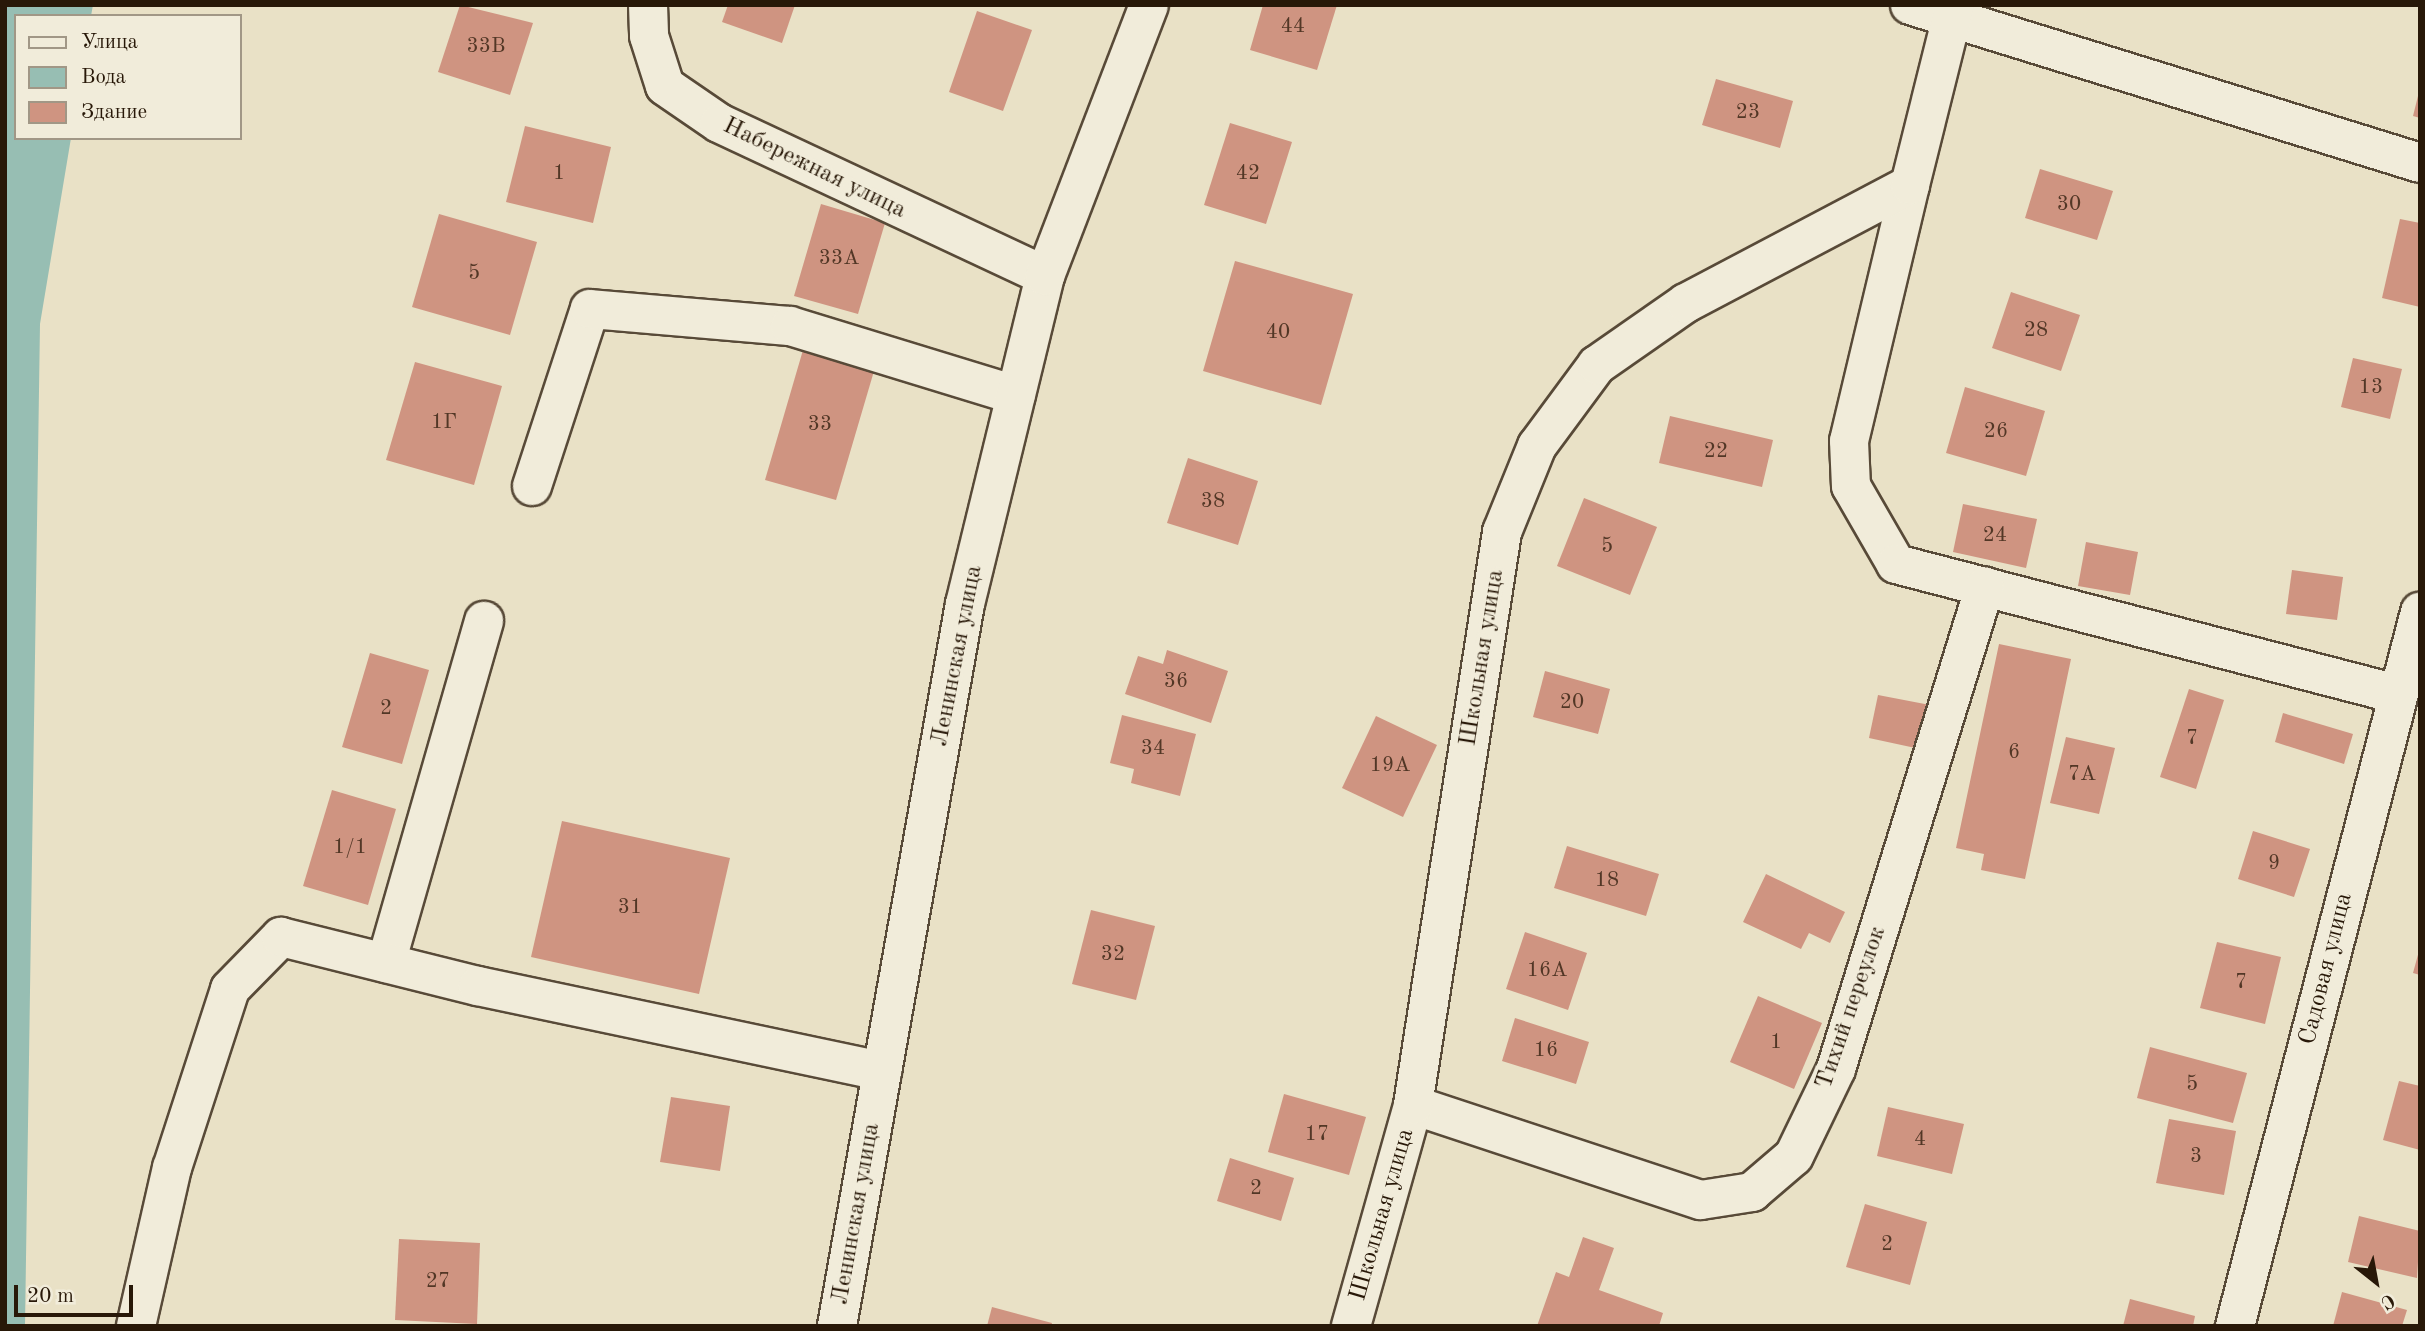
<!DOCTYPE html>
<html>
<head>
<meta charset="utf-8">
<style>
  body { margin:0 }
  #map { position:relative; width:2425px; height:1331px; overflow:hidden; background:#e9e1c6; font-family:"Old Standard TT",serif }
  div>[style] { position:absolute }
  .water>* { inset:0; background:#97beb3 }
  .building>* { inset:0; background:#cf9481 }
  .roads { filter:drop-shadow(2px 0 #584a38) drop-shadow(-2px 0 #584a38) drop-shadow(0 2px #584a38) drop-shadow(0 -2px #584a38) }
  .minor>* { height:38px; margin:-19px; padding:0 19px; transform-origin:19px; border-radius:19px; background:#f1ecda }
  span { translate:-50% -50%; white-space:nowrap; text-align:center; line-height:1.15; -webkit-text-stroke:7px #f1ecda; paint-order:stroke }
  .number-label { font-size:21px; color:#523726 }
  .number-label span { -webkit-text-stroke-width:0 }
  .street-label { font-size:24px; color:#281808 }
  .frame { position:absolute; inset:0; border:7px solid #281808; pointer-events:none }
  .legend { position:absolute; left:14px; top:14px; width:228px; height:126px; box-sizing:border-box; background:#f1ecda; border:2px solid #a19786; margin:0; padding:9px 12px; list-style:none; font-size:21px; color:#281808 }
  .legend li { display:flex; align-items:center; gap:14px; height:35px }
  .legend b { width:35px; border:2px solid #a19786 }
  .north { position:absolute; left:2341px; top:1247px; width:70px; height:70px; -webkit-text-stroke:5px #f1ecda; paint-order:stroke; rotate:149deg; font-size:19px; font-weight:700; line-height:28px; text-align:center; color:#281808 }
  .north::after { content:''; display:block; margin:auto; width:24px; height:32px; background:#281808; clip-path:polygon(50% 0,100% 100%,50% 72%,0 100%) }
  .scale { position:absolute; left:14px; top:1285px; width:119px; height:32px; box-sizing:border-box; border:4px solid #281808; border-top:0; padding-left:9px; font-size:21px; line-height:24px; white-space:nowrap; color:#281808; -webkit-text-stroke:5px #f1ecda; paint-order:stroke }
</style>
</head>
<body>
<div id="map">
  <div class="water">
    <i style="clip-path:polygon(5px 5px,93px 5px,91px 16px,16px 16px,16px 138px,71px 138px,40px 324px,25px 1326px,5px 1326px)"></i>
  </div>
  <div class="building">
    <i style="clip-path:polygon(460px 5px,533px 23px,510px 95px,438px 72px)"></i>
    <i style="clip-path:polygon(728px 5px,795px 5px,782px 43px,722px 22px)"></i>
    <i style="clip-path:polygon(1263px 5px,1337px 5px,1317px 70px,1250px 50px)"></i>
    <i style="clip-path:polygon(977px 11px,1032px 30px,1003px 111px,949px 92px)"></i>
    <i style="clip-path:polygon(1716px 79px,1793px 101px,1780px 148px,1702px 125px)"></i>
    <i style="clip-path:polygon(2419px 92px,2420px 92px,2420px 118px,2413px 116px)"></i>
    <i style="clip-path:polygon(1230px 123px,1292px 142px,1266px 224px,1204px 205px)"></i>
    <i style="clip-path:polygon(525px 126px,611px 147px,593px 223px,506px 202px)"></i>
    <i style="clip-path:polygon(2040px 169px,2113px 191px,2097px 240px,2025px 218px)"></i>
    <i style="clip-path:polygon(821px 204px,885px 223px,858px 314px,794px 296px)"></i>
    <i style="clip-path:polygon(439px 214px,537px 242px,510px 335px,412px 307px)"></i>
    <i style="clip-path:polygon(2400px 219px,2420px 223px,2420px 307px,2382px 298px)"></i>
    <i style="clip-path:polygon(1235px 261px,1353px 294px,1321px 405px,1203px 371px)"></i>
    <i style="clip-path:polygon(2011px 292px,2080px 315px,2061px 371px,1992px 348px)"></i>
    <i style="clip-path:polygon(803px 350px,874px 371px,836px 500px,765px 480px)"></i>
    <i style="clip-path:polygon(2353px 358px,2402px 369px,2390px 419px,2341px 407px)"></i>
    <i style="clip-path:polygon(415px 362px,502px 386px,474px 485px,386px 460px)"></i>
    <i style="clip-path:polygon(1965px 387px,2045px 411px,2026px 476px,1946px 453px)"></i>
    <i style="clip-path:polygon(1670px 416px,1773px 440px,1762px 487px,1659px 463px)"></i>
    <i style="clip-path:polygon(1188px 458px,1258px 481px,1238px 545px,1167px 523px)"></i>
    <i style="clip-path:polygon(1584px 498px,1657px 527px,1630px 595px,1557px 566px)"></i>
    <i style="clip-path:polygon(1963px 504px,2037px 519px,2026px 568px,1953px 552px)"></i>
    <i style="clip-path:polygon(2086px 542px,2138px 552px,2130px 595px,2078px 586px)"></i>
    <i style="clip-path:polygon(2292px 570px,2343px 577px,2337px 620px,2286px 614px)"></i>
    <i style="clip-path:polygon(1999px 644px,2071px 659px,2025px 879px,1981px 870px,1984px 854px,1956px 848px)"></i>
    <i style="clip-path:polygon(1167px 650px,1228px 671px,1211px 723px,1125px 694px,1138px 656px,1163px 664px)"></i>
    <i style="clip-path:polygon(370px 653px,429px 670px,402px 764px,342px 747px)"></i>
    <i style="clip-path:polygon(1545px 671px,1610px 689px,1598px 734px,1533px 717px)"></i>
    <i style="clip-path:polygon(2189px 689px,2224px 700px,2196px 789px,2160px 777px)"></i>
    <i style="clip-path:polygon(1878px 695px,1930px 705px,1920px 749px,1869px 738px)"></i>
    <i style="clip-path:polygon(2283px 713px,2353px 734px,2344px 764px,2275px 742px)"></i>
    <i style="clip-path:polygon(1122px 715px,1196px 734px,1180px 796px,1131px 783px,1134px 769px,1110px 763px)"></i>
    <i style="clip-path:polygon(1376px 716px,1437px 745px,1403px 817px,1342px 788px)"></i>
    <i style="clip-path:polygon(2066px 737px,2115px 748px,2099px 814px,2050px 803px)"></i>
    <i style="clip-path:polygon(332px 790px,396px 809px,368px 905px,303px 886px)"></i>
    <i style="clip-path:polygon(562px 821px,730px 858px,699px 994px,531px 957px)"></i>
    <i style="clip-path:polygon(2253px 831px,2310px 849px,2294px 897px,2238px 879px)"></i>
    <i style="clip-path:polygon(1567px 846px,1659px 874px,1646px 916px,1554px 888px)"></i>
    <i style="clip-path:polygon(1766px 874px,1845px 912px,1830px 943px,1809px 933px,1801px 949px,1743px 922px)"></i>
    <i style="clip-path:polygon(1091px 910px,1155px 926px,1136px 1000px,1072px 984px)"></i>
    <i style="clip-path:polygon(1525px 932px,1587px 953px,1568px 1010px,1506px 989px)"></i>
    <i style="clip-path:polygon(2217px 942px,2281px 957px,2265px 1024px,2200px 1008px)"></i>
    <i style="clip-path:polygon(2419px 951px,2420px 951px,2420px 975px,2413px 973px)"></i>
    <i style="clip-path:polygon(1758px 996px,1822px 1023px,1794px 1089px,1730px 1062px)"></i>
    <i style="clip-path:polygon(1515px 1018px,1589px 1042px,1576px 1084px,1502px 1061px)"></i>
    <i style="clip-path:polygon(2150px 1047px,2247px 1073px,2233px 1123px,2137px 1098px)"></i>
    <i style="clip-path:polygon(2399px 1081px,2420px 1086px,2420px 1150px,2383px 1140px)"></i>
    <i style="clip-path:polygon(1284px 1094px,1366px 1117px,1349px 1175px,1268px 1152px)"></i>
    <i style="clip-path:polygon(671px 1097px,730px 1106px,720px 1171px,660px 1162px)"></i>
    <i style="clip-path:polygon(1888px 1107px,1964px 1124px,1952px 1174px,1877px 1156px)"></i>
    <i style="clip-path:polygon(2169px 1119px,2236px 1131px,2224px 1195px,2156px 1183px)"></i>
    <i style="clip-path:polygon(1230px 1158px,1294px 1178px,1281px 1221px,1217px 1201px)"></i>
    <i style="clip-path:polygon(1865px 1204px,1927px 1222px,1910px 1285px,1846px 1267px)"></i>
    <i style="clip-path:polygon(2359px 1216px,2420px 1231px,2417px 1278px,2348px 1262px)"></i>
    <i style="clip-path:polygon(1583px 1237px,1614px 1248px,1599px 1290px,1663px 1313px,1659px 1326px,1537px 1326px,1556px 1272px,1569px 1277px)"></i>
    <i style="clip-path:polygon(399px 1239px,480px 1243px,477px 1324px,395px 1320px)"></i>
    <i style="clip-path:polygon(2342px 1292px,2407px 1310px,2402px 1326px,2333px 1326px)"></i>
    <i style="clip-path:polygon(2130px 1299px,2195px 1316px,2193px 1326px,2123px 1326px)"></i>
    <i style="clip-path:polygon(992px 1307px,1052px 1323px,1051px 1326px,987px 1326px)"></i>
  </div>
  <div class="roads">
    <div class="minor">
      <i style="left:648px;top:5px;width:31px;rotate:88deg"></i>
      <i style="left:649px;top:36px;width:52px;rotate:72.3deg"></i>
      <i style="left:665px;top:86px;width:65px;rotate:34.4deg"></i>
      <i style="left:719px;top:123px;width:360px;rotate:25.1deg"></i>
      <i style="left:1910px;top:5px;width:534px;rotate:17.21deg"></i>
      <i style="left:1910px;top:185px;width:263px;rotate:103.4deg"></i>
      <i style="left:1849px;top:441px;width:45px;rotate:87.5deg"></i>
      <i style="left:1851px;top:486px;width:90px;rotate:60deg"></i>
      <i style="left:1896px;top:564px;width:518px;rotate:14.55deg"></i>
      <i style="left:532px;top:486px;width:186px;rotate:-71.9deg"></i>
      <i style="left:590px;top:309px;width:201px;rotate:4.9deg"></i>
      <i style="left:790px;top:326px;width:236px;rotate:17deg"></i>
      <i style="left:386px;top:963px;width:356px;rotate:-74deg"></i>
      <i style="left:1413px;top:1105px;width:303px;rotate:18.3deg"></i>
      <i style="left:1701px;top:1200px;width:52px;rotate:-8.9deg"></i>
      <i style="left:1752px;top:1192px;width:55px;rotate:-40.6deg"></i>
      <i style="left:1794px;top:1156px;width:97px;rotate:-64.2deg"></i>
      <i style="left:1836px;top:1069px;width:505px;rotate:-72.86deg"></i>
      <i style="left:136px;top:1326px;width:162px;rotate:-77.2deg"></i>
      <i style="left:172px;top:1168px;width:188px;rotate:-72deg"></i>
      <i style="left:230px;top:989px;width:73px;rotate:-45.6deg"></i>
      <i style="left:281px;top:937px;width:203px;rotate:14deg"></i>
      <i style="left:478px;top:986px;width:413px;rotate:11.9deg"></i>
      <i style="left:837px;top:1326px;width:733px;rotate:-79.95deg"></i>
      <i style="left:965px;top:604px;width:338px;rotate:-76.3deg"></i>
      <i style="left:1045px;top:276px;width:290px;rotate:-69deg"></i>
      <i style="left:1351px;top:1326px;width:230px;rotate:-74.3deg"></i>
      <i style="left:1413px;top:1105px;width:580px;rotate:-81.17deg"></i>
      <i style="left:1502px;top:532px;width:93px;rotate:-67.9deg"></i>
      <i style="left:1537px;top:446px;width:101px;rotate:-53.5deg"></i>
      <i style="left:1597px;top:365px;width:108px;rotate:-34.9deg"></i>
      <i style="left:1686px;top:303px;width:253px;rotate:-27.8deg"></i>
      <i style="left:1910px;top:185px;width:186px;rotate:-76deg"></i>
      <i style="left:2235px;top:1326px;width:738px;rotate:-75.47deg"></i>
    </div>
  </div>
  <div class="number-label">
    <span style="left:1293px;top:27px">44</span>
    <span style="left:486px;top:47px">33В</span>
    <span style="left:1748px;top:113px">23</span>
    <span style="left:559px;top:174px">1</span>
    <span style="left:1248px;top:174px">42</span>
    <span style="left:2069px;top:205px">30</span>
    <span style="left:839px;top:259px">33А</span>
    <span style="left:474px;top:274px">5</span>
    <span style="left:2036px;top:331px">28</span>
    <span style="left:1278px;top:333px">40</span>
    <span style="left:2371px;top:388px">13</span>
    <span style="left:444px;top:423px">1Г</span>
    <span style="left:820px;top:425px">33</span>
    <span style="left:1996px;top:432px">26</span>
    <span style="left:1716px;top:452px">22</span>
    <span style="left:1213px;top:502px">38</span>
    <span style="left:1995px;top:536px">24</span>
    <span style="left:1607px;top:547px">5</span>
    <span style="left:1176px;top:682px">36</span>
    <span style="left:1572px;top:703px">20</span>
    <span style="left:386px;top:709px">2</span>
    <span style="left:2192px;top:739px">7</span>
    <span style="left:1153px;top:749px">34</span>
    <span style="left:2014px;top:753px">6</span>
    <span style="left:1390px;top:766px">19А</span>
    <span style="left:2082px;top:775px">7А</span>
    <span style="left:350px;top:848px">1/1</span>
    <span style="left:2274px;top:864px">9</span>
    <span style="left:1607px;top:881px">18</span>
    <span style="left:630px;top:908px">31</span>
    <span style="left:1113px;top:955px">32</span>
    <span style="left:1547px;top:971px">16А</span>
    <span style="left:2241px;top:983px">7</span>
    <span style="left:1776px;top:1043px">1</span>
    <span style="left:1546px;top:1051px">16</span>
    <span style="left:2192px;top:1085px">5</span>
    <span style="left:1317px;top:1135px">17</span>
    <span style="left:1920px;top:1140px">4</span>
    <span style="left:2196px;top:1157px">3</span>
    <span style="left:1256px;top:1189px">2</span>
    <span style="left:1887px;top:1245px">2</span>
    <span style="left:438px;top:1282px">27</span>
  </div>
  <div class="street-label">
    <span style="left:814px;top:169px;rotate:26deg">Набережная улица</span>
    <span style="left:958px;top:656px;rotate:-79deg">Ленинская улица</span>
    <span style="left:1483px;top:658px;rotate:-81deg">Школьная улица</span>
    <span style="left:2327px;top:969px;rotate:-76deg">Садовая улица</span>
    <span style="left:1852px;top:1008px;rotate:-71deg">Тихий переулок</span>
    <span style="left:857px;top:1214px;rotate:-80deg">Ленинская улица</span>
    <span style="left:1383px;top:1215px;rotate:-74deg">Школьная улица</span>
  </div>
  <div class="frame"></div>
  <ul class="legend">
  <li><b style="height:9px;background:#f1ecda"></b>Улица</li>
  <li><b style="height:19px;background:#97beb3"></b>Вода</li>
  <li><b style="height:19px;background:#cf9481"></b>Здание</li>
  </ul>
  <div class="north">С</div>
  <div class="scale">20 m</div>
</div>
</body>
</html>
